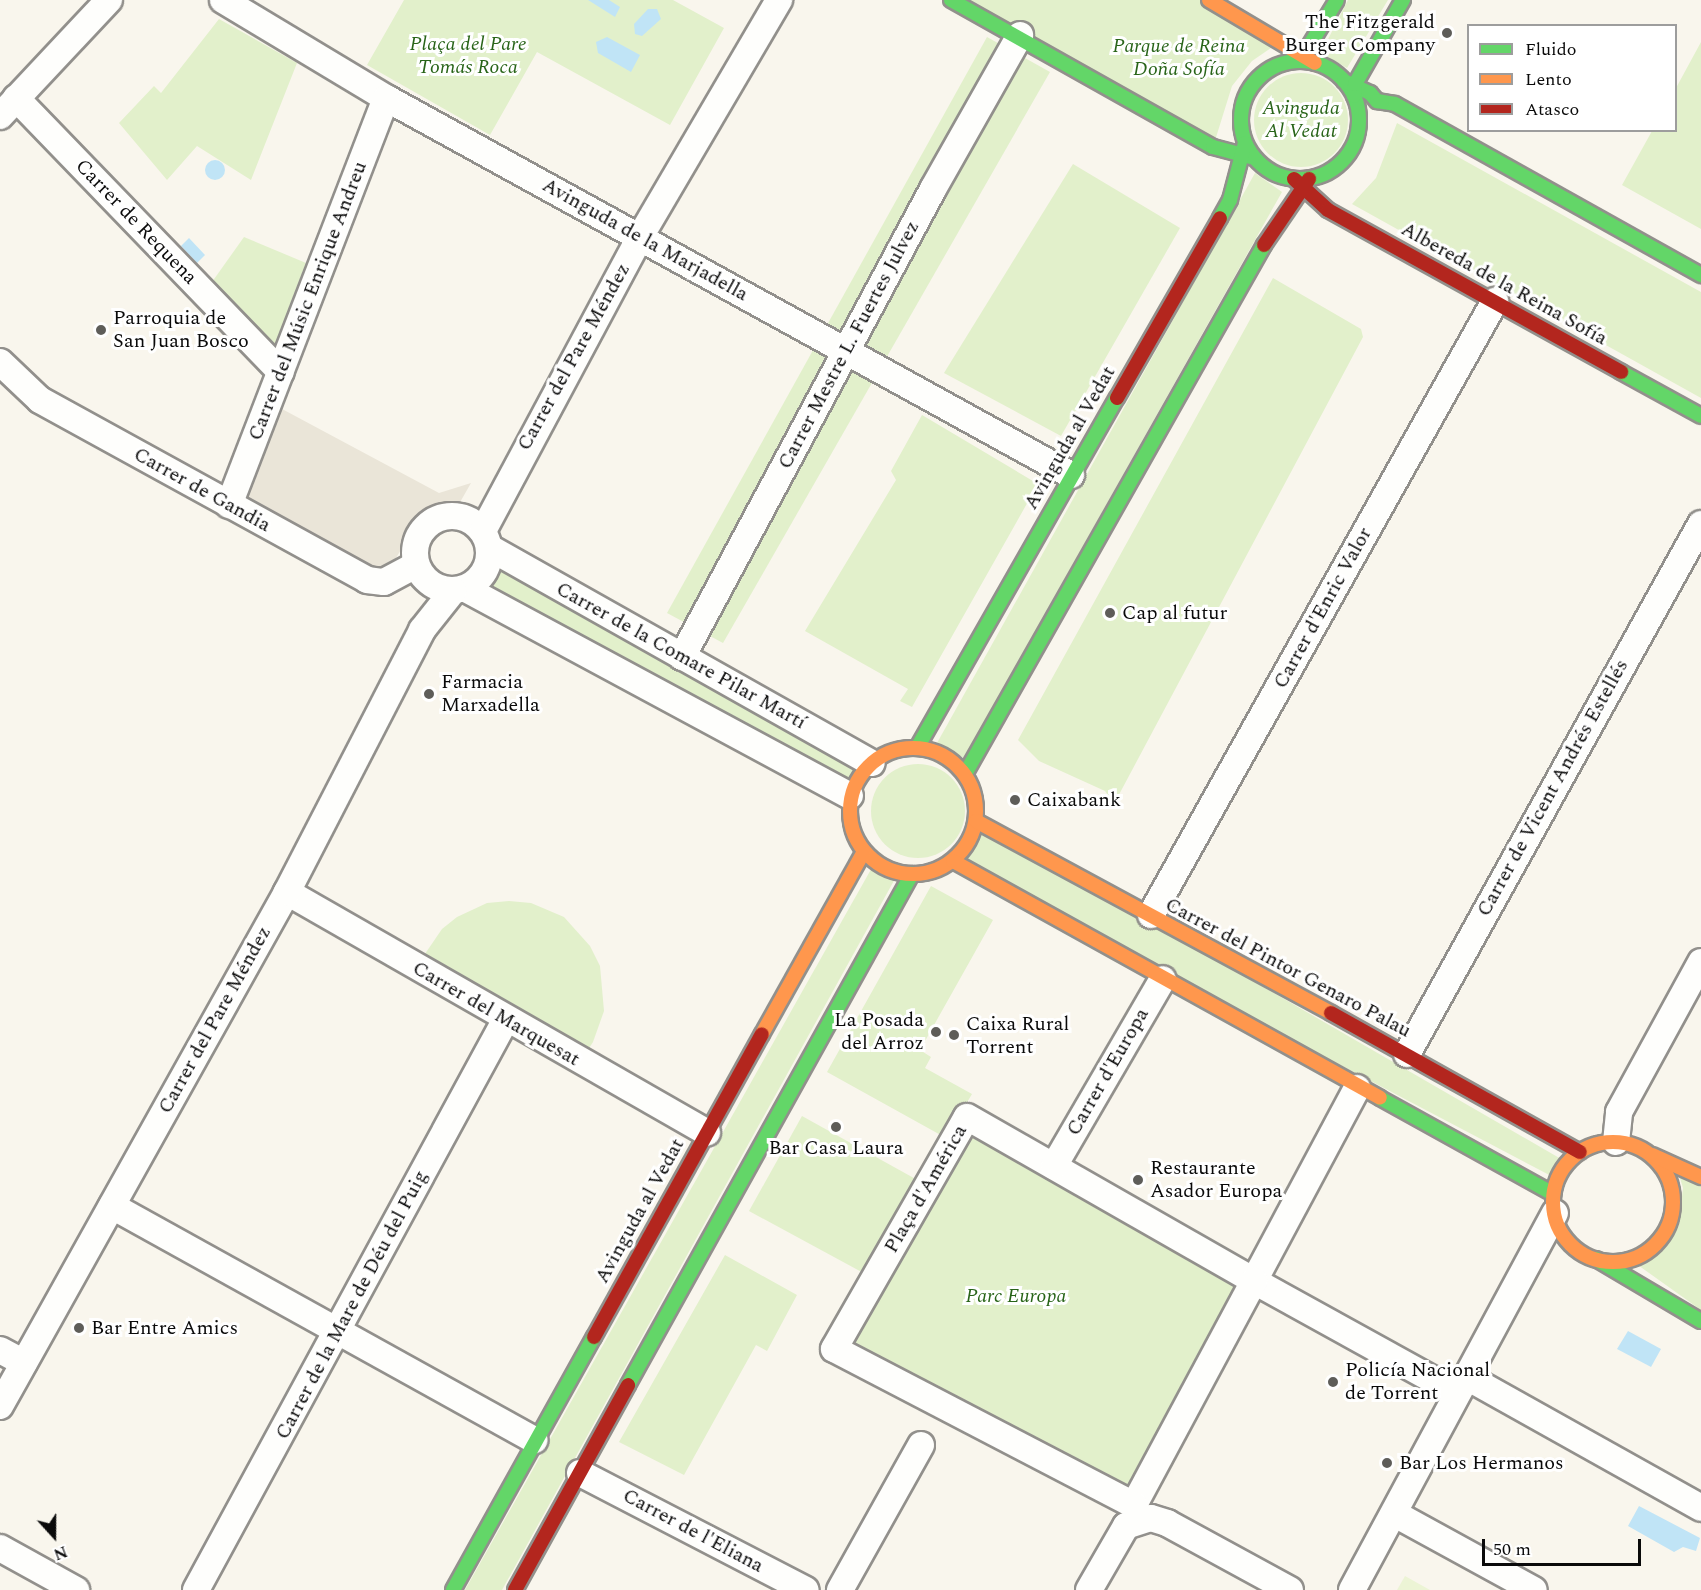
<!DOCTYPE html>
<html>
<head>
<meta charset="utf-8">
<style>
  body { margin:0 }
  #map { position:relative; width:1701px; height:1590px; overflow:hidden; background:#f9f6ed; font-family:Spectral,serif }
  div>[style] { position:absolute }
  .green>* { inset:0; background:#e2f0cb }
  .round { border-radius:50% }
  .pitch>* { inset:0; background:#ecf4d5 }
  .plaza>* { inset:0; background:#eae5d8 }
  .water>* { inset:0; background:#c0e4f6 }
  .roads { filter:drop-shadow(2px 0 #92908c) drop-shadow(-2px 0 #92908c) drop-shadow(0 2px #92908c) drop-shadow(0 -2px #92908c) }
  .street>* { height:26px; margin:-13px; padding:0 13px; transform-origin:13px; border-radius:13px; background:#fefefc }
  .street>.ring { margin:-13px; padding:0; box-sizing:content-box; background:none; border:26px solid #fefefc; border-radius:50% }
  .fast>* { height:14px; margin:-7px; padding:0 7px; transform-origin:7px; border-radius:7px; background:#63d668 }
  .fast>.ring { margin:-7px; padding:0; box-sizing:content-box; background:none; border:14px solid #63d668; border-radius:50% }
  .slow>* { height:14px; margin:-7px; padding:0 7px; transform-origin:7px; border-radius:7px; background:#ff974d }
  .slow>.ring { margin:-7px; padding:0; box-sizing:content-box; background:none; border:14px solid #ff974d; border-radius:50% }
  .jam>* { height:14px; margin:-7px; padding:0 7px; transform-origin:7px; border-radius:7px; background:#b3261e }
  .dots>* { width:16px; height:16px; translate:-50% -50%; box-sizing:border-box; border:3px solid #fff; border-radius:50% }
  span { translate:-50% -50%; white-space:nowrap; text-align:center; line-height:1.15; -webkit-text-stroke:6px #fff; paint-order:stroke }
  .poi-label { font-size:20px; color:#0a0a0a }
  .right { translate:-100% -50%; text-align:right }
  .left { translate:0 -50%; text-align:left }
  .park-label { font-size:20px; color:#286418; font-style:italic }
  .street-label { font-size:20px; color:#0a0a0a }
  .legend { position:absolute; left:1467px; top:24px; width:210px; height:108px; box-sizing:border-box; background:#fff; border:2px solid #9d9d9d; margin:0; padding:8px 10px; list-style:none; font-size:18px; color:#0a0a0a }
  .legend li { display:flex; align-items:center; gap:12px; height:30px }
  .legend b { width:30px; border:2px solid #9d9d9d }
  .north { position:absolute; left:24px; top:1506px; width:60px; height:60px; -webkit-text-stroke:4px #fff; paint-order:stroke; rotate:159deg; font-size:16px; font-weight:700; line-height:24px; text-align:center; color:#0a0a0a }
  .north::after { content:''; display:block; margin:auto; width:21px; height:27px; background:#0a0a0a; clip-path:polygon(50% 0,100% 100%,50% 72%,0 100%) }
  .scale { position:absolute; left:1482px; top:1539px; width:159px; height:27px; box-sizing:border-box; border:3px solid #0a0a0a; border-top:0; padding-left:8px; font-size:18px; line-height:21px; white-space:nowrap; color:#0a0a0a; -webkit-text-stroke:4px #fff; paint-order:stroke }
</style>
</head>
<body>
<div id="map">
  <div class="green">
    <i style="clip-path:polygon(404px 0,673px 0,724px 28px,670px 125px,537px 52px,490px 135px,367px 65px)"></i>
    <i style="clip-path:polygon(951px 0,1209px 0,1281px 41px,1252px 61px,1232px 86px,1213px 147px)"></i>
    <i style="clip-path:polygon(1348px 0,1388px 0,1347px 68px,1321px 53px)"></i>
    <i style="clip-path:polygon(219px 19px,297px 63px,251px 180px,197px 146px,167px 180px,119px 123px,154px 86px,161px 93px)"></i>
    <i style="clip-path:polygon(987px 37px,1050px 72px,723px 643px,667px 613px)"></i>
    <i style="clip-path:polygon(1701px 42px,1701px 229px,1622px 185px,1652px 131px,1676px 130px,1676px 88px)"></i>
    <i class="round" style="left:1254px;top:73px;width:94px;height:94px"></i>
    <i style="clip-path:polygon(1397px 123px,1701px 292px,1701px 398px,1352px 204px,1376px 178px)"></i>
    <i style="clip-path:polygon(1073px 164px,1180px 228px,1061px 436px,944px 373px)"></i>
    <i style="clip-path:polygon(1255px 173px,1282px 192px,964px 758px,937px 743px)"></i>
    <i style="clip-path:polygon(244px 237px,306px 263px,274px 347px,212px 282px)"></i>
    <i style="clip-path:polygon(1273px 278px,1361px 329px,1363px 337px,1114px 804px,1105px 791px,1039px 761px,1018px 740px)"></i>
    <i style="clip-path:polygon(922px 415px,1038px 484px,912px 707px,900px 701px,908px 689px,805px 631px,896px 480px,891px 471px)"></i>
    <i style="clip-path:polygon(490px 548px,872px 763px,857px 779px,850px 796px,466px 589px,482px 577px)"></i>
    <i class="round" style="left:871px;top:764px;width:94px;height:94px"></i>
    <i style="clip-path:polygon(976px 821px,1568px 1163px,1557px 1179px,953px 861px,968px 844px)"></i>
    <i style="clip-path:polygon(874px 864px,896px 877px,502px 1590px,465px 1590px)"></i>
    <i style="clip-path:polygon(931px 886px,993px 920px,920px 1050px,931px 1057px,925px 1068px,972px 1094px,946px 1138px,827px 1072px)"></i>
    <i style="clip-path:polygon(509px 901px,531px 903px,564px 917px,590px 946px,600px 966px,604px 1011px,593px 1042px,580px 1062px,416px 967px,442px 929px,457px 917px,487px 903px)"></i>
    <i style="clip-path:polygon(802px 1116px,921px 1182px,869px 1276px,749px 1211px)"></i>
    <i style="clip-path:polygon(968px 1127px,1247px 1284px,1132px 1496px,841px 1345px)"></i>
    <i style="clip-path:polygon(1677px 1168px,1701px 1182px,1701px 1310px,1635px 1263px,1664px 1247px,1679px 1223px,1683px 1188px)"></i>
    <i style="clip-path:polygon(725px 1255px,797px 1295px,767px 1351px,756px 1345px,684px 1475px,619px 1442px)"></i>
  </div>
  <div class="pitch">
    <i style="clip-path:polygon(1405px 1576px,1430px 1590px,1397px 1590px)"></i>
  </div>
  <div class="plaza">
    <i style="clip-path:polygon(269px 402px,439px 493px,471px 483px,459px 504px,440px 506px,420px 519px,391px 566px,381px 575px,233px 495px)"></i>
  </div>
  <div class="water">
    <i style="clip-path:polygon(588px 0,609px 0,620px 7px,615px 17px)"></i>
    <i style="clip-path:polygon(648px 9px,657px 9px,661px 19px,642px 36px,635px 34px,634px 24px)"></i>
    <i style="clip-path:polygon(607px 37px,640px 55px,631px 72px,598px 53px,596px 42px)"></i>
    <i class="round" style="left:205px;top:160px;width:20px;height:20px"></i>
    <i style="clip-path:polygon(189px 238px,205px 255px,197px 263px,181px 246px)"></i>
    <i style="clip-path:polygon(1628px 1331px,1661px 1349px,1651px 1367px,1617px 1349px)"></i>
    <i style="clip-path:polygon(1639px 1506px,1700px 1538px,1696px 1551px,1683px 1547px,1674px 1552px,1628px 1526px)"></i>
  </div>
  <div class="roads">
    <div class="street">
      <i style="left:223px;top:0;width:190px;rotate:31deg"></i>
      <i style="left:386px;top:98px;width:782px;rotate:28.83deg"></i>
      <i style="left:16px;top:98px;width:381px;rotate:46deg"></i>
      <i style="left:0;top:116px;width:159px;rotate:-46.8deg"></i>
      <i style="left:0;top:362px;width:55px;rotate:43.5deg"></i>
      <i style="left:40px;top:400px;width:373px;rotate:28.8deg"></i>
      <i style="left:367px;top:580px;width:17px;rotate:7deg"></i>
      <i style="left:384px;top:582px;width:36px;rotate:-28deg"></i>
      <i style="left:229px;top:505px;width:436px;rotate:-68.9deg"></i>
      <i class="ring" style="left:415px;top:516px;width:48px;height:48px"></i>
      <i style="left:483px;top:531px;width:333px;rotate:-61.9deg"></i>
      <i style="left:640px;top:237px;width:275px;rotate:-59.6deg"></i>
      <i style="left:490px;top:548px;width:438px;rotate:29.4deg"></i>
      <i style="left:466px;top:589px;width:436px;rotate:28.3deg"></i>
      <i style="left:682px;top:657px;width:531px;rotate:-61.79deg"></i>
      <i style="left:933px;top:189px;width:177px;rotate:-60.5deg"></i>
      <i style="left:287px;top:892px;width:484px;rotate:29.8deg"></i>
      <i style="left:1151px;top:915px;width:704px;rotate:-60.74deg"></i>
      <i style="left:1407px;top:1054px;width:606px;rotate:-60.98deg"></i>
      <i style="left:1357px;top:1088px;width:219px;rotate:118.1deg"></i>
      <i style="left:1254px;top:1281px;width:232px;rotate:28.9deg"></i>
      <i style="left:967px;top:1117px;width:331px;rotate:29.7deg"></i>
      <i style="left:1254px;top:1281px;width:254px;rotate:118.2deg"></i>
      <i style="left:1134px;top:1505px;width:338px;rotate:-152.5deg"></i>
      <i style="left:834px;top:1349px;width:267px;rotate:-60.2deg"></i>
      <i style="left:1616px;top:1142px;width:30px;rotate:-84deg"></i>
      <i style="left:1619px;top:1112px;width:171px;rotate:-61.3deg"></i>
      <i style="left:1054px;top:1166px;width:216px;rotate:-59.8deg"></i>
      <i style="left:112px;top:1206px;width:483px;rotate:29deg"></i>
      <i style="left:0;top:1350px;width:27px;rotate:28deg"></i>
      <i style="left:1467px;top:1377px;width:268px;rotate:29.2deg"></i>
      <i style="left:0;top:1406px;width:589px;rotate:-60.82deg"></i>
      <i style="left:287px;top:892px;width:295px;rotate:-62.7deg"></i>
      <i style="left:422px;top:630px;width:50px;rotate:-51.5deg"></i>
      <i style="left:580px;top:1473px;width:254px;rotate:27.4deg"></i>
      <i style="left:1395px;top:1514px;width:158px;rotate:28.7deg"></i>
      <i style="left:0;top:1548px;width:87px;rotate:28.9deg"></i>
      <i style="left:196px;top:1590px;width:650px;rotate:-61.5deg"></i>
      <i style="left:840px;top:1590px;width:166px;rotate:-60.8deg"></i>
      <i style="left:1089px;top:1590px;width:74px;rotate:-60deg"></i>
      <i style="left:1126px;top:1526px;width:26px;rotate:-18deg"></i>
      <i style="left:1151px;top:1518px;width:17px;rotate:17deg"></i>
      <i style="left:1167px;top:1523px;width:140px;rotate:28.6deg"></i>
      <i style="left:1352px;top:1590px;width:428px;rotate:-61.7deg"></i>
    </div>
    <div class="fast">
      <i style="left:951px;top:0;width:300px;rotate:29.3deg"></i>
      <i style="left:1213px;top:147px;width:43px;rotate:14.7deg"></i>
      <i style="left:1300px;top:61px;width:71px;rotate:-58.8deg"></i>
      <i class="ring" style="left:1241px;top:61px;width:104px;height:104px"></i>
      <i style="left:1344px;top:81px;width:29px;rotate:25deg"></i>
      <i style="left:1370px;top:93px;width:11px;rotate:49deg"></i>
      <i style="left:1377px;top:101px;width:18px;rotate:9deg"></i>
      <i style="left:1395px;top:104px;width:351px;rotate:29.2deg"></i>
      <i style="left:1354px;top:96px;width:12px;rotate:-85deg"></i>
      <i style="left:1355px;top:84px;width:97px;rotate:-60.3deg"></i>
      <i style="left:1220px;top:218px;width:21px;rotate:-61deg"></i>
      <i style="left:1230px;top:200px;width:59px;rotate:-75.3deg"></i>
      <i style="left:1621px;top:372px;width:91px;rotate:28.8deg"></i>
      <i style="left:917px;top:748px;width:403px;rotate:-60.3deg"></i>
      <i style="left:965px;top:774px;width:608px;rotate:-60.52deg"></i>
      <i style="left:1380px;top:1098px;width:198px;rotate:29deg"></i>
      <i style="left:1596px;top:1259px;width:122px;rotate:30.6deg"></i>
      <i style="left:628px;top:1385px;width:585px;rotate:-60.94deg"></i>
      <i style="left:453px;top:1590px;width:290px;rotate:-60.9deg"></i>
    </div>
    <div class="slow">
      <i style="left:1209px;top:0;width:123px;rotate:30.7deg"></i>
      <i class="ring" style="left:850px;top:748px;width:112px;height:112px"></i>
      <i style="left:976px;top:821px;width:404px;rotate:28.4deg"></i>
      <i style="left:953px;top:861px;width:488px;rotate:29deg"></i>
      <i style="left:762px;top:1034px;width:207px;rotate:-60.8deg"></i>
      <i class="ring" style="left:1553px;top:1142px;width:106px;height:106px"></i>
      <i style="left:1652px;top:1155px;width:54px;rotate:24.2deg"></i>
    </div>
    <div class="jam">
      <i style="left:1294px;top:179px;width:46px;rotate:42.4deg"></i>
      <i style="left:1328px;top:210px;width:335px;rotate:28.9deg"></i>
      <i style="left:1264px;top:245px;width:80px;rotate:-55.7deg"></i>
      <i style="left:1117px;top:398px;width:207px;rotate:-60.2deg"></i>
      <i style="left:1331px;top:1013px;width:285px;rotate:29.2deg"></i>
      <i style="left:594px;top:1337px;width:346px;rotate:-61deg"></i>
      <i style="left:515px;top:1590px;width:234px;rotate:-61.1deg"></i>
    </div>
  </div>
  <div class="dots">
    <i style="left:1447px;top:33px;background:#5e5d59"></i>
    <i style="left:101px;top:330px;background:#5e5d59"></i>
    <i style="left:1110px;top:613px;background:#5e5d59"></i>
    <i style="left:429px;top:694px;background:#5e5d59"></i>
    <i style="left:1015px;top:800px;background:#5e5d59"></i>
    <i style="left:936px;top:1032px;background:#5e5d59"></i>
    <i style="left:954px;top:1035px;background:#5e5d59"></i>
    <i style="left:836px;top:1127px;background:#5e5d59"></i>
    <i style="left:1138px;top:1180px;background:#5e5d59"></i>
    <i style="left:79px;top:1328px;background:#5e5d59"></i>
    <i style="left:1333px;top:1382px;background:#5e5d59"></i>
    <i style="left:1387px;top:1463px;background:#5e5d59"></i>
  </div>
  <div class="poi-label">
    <span class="right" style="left:1435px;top:34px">The Fitzgerald<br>Burger Company</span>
    <span class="left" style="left:113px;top:330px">Parroquia de<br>San Juan Bosco</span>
    <span class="left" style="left:1122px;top:613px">Cap al futur</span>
    <span class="left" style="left:441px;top:694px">Farmacia<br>Marxadella</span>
    <span class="left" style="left:1027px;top:800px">Caixabank</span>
    <span class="right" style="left:924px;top:1032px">La Posada<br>del Arroz</span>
    <span class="left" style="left:966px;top:1036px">Caixa Rural<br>Torrent</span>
    <span style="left:836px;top:1148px">Bar Casa Laura</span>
    <span class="left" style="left:1150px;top:1180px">Restaurante<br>Asador Europa</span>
    <span class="left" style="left:91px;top:1328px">Bar Entre Amics</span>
    <span class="left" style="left:1345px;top:1382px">Policía Nacional<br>de Torrent</span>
    <span class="left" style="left:1399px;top:1463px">Bar Los Hermanos</span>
  </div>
  <div class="park-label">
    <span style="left:468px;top:56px">Plaça del Pare<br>Tomás Roca</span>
    <span style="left:1179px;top:58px">Parque de Reina<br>Doña Sofía</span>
    <span style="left:1301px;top:120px">Avinguda<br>Al Vedat</span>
    <span style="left:1016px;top:1296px">Parc Europa</span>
  </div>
  <div class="street-label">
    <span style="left:136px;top:222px;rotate:46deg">Carrer de Requena</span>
    <span style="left:645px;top:240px;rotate:29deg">Avinguda de la Marjadella</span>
    <span style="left:1504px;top:284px;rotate:29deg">Albereda de la Reina Sofía</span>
    <span style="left:308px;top:301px;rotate:-69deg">Carrer del Músic Enrique Andreu</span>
    <span style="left:849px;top:345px;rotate:-62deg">Carrer Mestre L. Fuertes Julvez</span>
    <span style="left:574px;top:357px;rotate:-61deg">Carrer del Pare Méndez</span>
    <span style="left:1070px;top:438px;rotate:-60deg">Avinguda al Vedat</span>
    <span style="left:202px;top:490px;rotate:29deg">Carrer de Gandia</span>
    <span style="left:1323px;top:608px;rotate:-61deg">Carrer d'Enric Valor</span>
    <span style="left:681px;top:656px;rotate:29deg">Carrer de la Comare Pilar Martí</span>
    <span style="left:1553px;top:788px;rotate:-61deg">Carrer de Vicent Andrés Estellés</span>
    <span style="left:1288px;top:968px;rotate:28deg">Carrer del Pintor Genaro Palau</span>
    <span style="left:496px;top:1014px;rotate:30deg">Carrer del Marquesat</span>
    <span style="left:215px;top:1020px;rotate:-61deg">Carrer del Pare Méndez</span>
    <span style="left:1108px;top:1072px;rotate:-60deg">Carrer d'Europa</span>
    <span style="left:926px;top:1189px;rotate:-60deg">Plaça d'América</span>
    <span style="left:640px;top:1211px;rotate:-61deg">Avinguda al Vedat</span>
    <span style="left:352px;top:1305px;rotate:-62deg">Carrer de la Mare de Déu del Puig</span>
    <span style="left:693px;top:1531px;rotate:28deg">Carrer de l'Eliana</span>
  </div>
  <ul class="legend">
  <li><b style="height:8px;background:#63d668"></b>Fluido</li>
  <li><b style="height:8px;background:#ff974d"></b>Lento</li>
  <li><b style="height:8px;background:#b3261e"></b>Atasco</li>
  </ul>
  <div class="north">N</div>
  <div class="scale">50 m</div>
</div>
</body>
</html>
